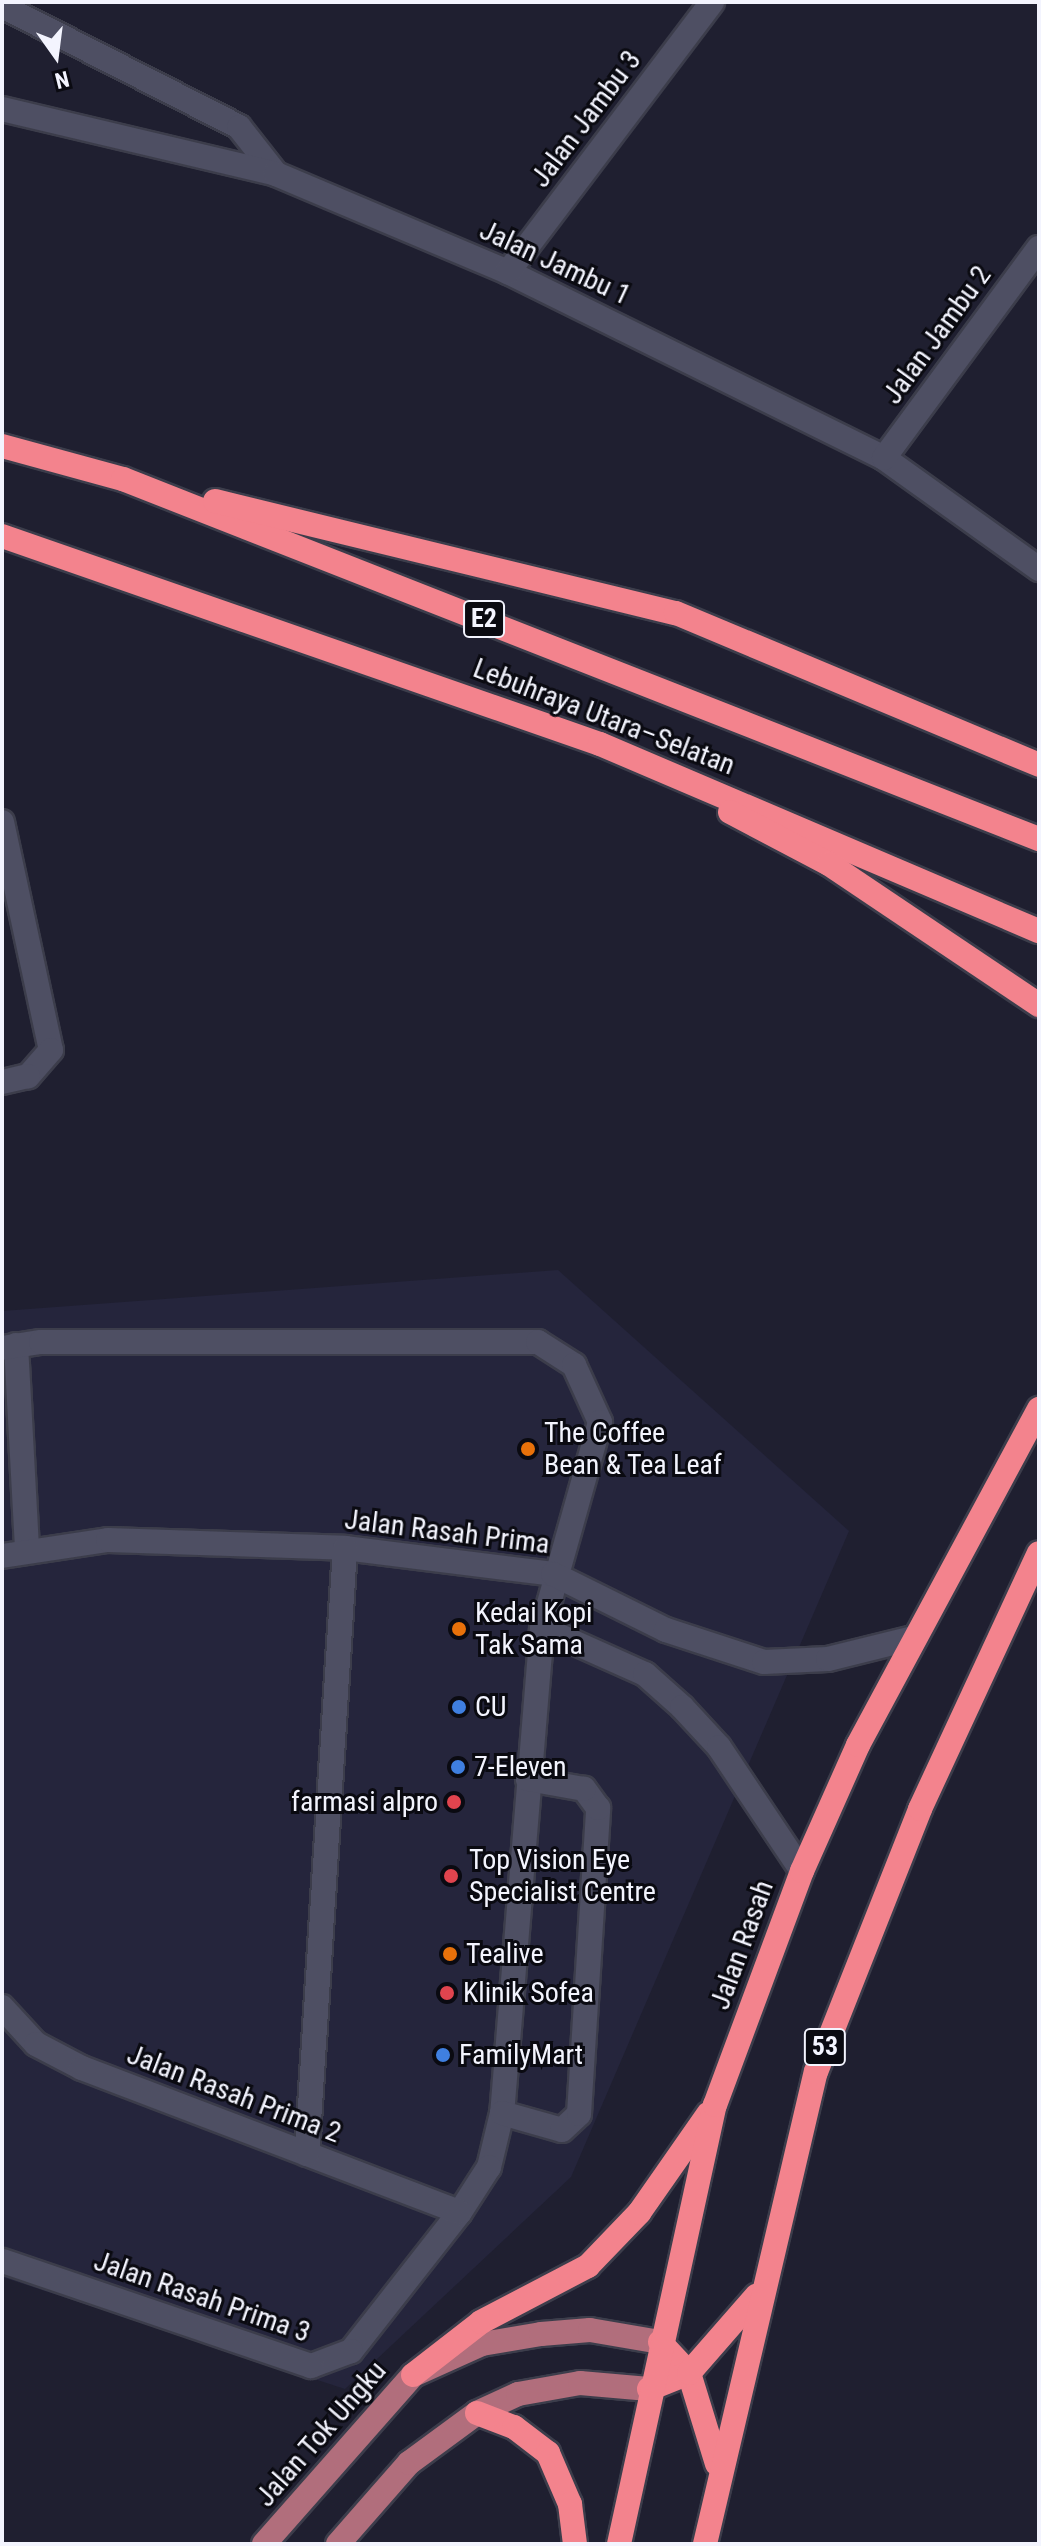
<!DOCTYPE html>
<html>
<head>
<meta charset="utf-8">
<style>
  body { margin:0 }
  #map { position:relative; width:1041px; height:2546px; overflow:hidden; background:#1f1f30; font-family:"Roboto Condensed",sans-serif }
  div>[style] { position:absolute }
  .built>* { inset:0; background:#25253c }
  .roads { filter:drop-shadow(2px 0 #3c3d4b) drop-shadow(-2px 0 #3c3d4b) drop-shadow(0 2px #3c3d4b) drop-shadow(0 -2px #3c3d4b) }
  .minor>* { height:24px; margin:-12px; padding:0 12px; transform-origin:12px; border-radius:12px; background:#4e4f63 }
  .major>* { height:24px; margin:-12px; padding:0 12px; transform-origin:12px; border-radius:12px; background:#b16e7c }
  .highway>* { height:24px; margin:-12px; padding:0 12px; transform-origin:12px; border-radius:12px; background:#f3838d }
  .dots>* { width:22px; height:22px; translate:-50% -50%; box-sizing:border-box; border:4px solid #0a0a11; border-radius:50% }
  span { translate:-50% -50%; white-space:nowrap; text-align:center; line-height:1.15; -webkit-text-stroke:6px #0a0a11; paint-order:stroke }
  .shield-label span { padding:2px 6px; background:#0a0a11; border:2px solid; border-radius:6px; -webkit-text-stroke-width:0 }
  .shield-label { font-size:26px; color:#f3f4fe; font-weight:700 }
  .street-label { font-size:28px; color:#f3f4fe }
  .poi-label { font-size:28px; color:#f3f4fe }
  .left { translate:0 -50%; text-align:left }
  .right { translate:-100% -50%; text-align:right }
  .frame { position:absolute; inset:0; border:4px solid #f3f4fe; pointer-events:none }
  .north { position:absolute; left:16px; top:16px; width:80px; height:80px; -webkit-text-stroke:6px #0a0a11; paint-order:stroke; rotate:166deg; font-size:22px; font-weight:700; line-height:32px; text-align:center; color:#f3f4fe }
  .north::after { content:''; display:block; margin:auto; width:28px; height:36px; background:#f3f4fe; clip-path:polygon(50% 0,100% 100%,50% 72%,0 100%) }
</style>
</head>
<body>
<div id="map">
  <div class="built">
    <i style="clip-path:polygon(558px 1270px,849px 1531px,571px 2177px,345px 2389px,2px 2277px,2px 1311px)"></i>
  </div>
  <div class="roads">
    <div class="minor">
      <i style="left:2px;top:6px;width:266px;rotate:27deg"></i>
      <i style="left:239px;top:127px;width:60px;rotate:51.8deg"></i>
      <i style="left:2px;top:109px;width:282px;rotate:13.3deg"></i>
      <i style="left:276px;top:174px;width:252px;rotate:22.9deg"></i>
      <i style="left:508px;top:272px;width:419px;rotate:26.3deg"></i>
      <i style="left:884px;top:458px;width:191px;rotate:35.6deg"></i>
      <i style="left:508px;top:272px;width:338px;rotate:-52.9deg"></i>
      <i style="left:884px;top:458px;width:261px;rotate:-53.6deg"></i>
      <i style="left:2px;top:822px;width:233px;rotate:77.9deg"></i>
      <i style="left:51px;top:1050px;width:35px;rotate:131deg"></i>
      <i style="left:28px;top:1076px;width:27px;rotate:167deg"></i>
      <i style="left:16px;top:1345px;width:204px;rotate:86.9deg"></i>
      <i style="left:2px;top:1348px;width:39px;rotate:-9deg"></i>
      <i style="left:41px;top:1342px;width:497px"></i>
      <i style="left:538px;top:1342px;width:43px;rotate:32.6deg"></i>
      <i style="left:574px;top:1365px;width:63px;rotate:65.5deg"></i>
      <i style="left:600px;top:1422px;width:214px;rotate:105.7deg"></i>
      <i style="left:542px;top:1628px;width:487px;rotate:94.7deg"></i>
      <i style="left:502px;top:2113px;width:56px;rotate:103.5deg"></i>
      <i style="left:489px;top:2167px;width:54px;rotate:122.8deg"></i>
      <i style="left:460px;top:2212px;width:177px;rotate:128.1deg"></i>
      <i style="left:351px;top:2351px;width:43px;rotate:159.4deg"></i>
      <i style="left:311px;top:2366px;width:326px;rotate:-161.2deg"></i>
      <i style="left:2px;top:1556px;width:107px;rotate:-8.6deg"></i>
      <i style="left:108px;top:1540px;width:237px;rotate:1.9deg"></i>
      <i style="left:345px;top:1548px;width:210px;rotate:7.1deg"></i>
      <i style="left:553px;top:1574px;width:126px;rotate:26.4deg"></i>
      <i style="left:666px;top:1630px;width:103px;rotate:18.1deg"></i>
      <i style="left:764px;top:1662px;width:64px;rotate:-2.7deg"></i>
      <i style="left:828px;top:1659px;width:88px;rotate:-13.9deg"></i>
      <i style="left:542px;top:1628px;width:113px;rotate:24.1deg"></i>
      <i style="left:645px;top:1674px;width:50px;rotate:41.7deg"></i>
      <i style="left:682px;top:1707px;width:54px;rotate:47.2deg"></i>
      <i style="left:719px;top:1747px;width:149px;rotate:56.2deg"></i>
      <i style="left:2px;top:2007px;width:50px;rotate:47.4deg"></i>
      <i style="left:36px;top:2044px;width:52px;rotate:27.6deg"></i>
      <i style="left:82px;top:2068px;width:404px;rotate:20.9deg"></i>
      <i style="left:502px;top:2113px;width:62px;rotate:15.8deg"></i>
      <i style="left:562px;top:2130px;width:23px;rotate:-43deg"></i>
      <i style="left:579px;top:2114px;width:307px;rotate:-86.4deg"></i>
      <i style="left:598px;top:1808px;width:24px;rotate:-126deg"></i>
      <i style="left:584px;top:1789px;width:57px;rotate:-169.9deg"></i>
      <i style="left:307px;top:2154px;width:607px;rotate:-86.41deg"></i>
    </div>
    <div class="major">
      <i style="left:264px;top:2544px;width:225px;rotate:-48.6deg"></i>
      <i style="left:413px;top:2375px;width:76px;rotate:-24.2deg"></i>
      <i style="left:482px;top:2344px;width:60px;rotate:-9.6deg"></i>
      <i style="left:541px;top:2334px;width:49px;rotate:-4.7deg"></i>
      <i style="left:590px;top:2330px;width:71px;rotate:9.7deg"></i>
      <i style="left:338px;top:2544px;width:108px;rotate:-48.8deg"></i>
      <i style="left:409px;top:2463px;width:84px;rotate:-36.3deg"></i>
      <i style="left:477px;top:2413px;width:45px;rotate:-24.9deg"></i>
      <i style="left:518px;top:2394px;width:63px;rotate:-10.1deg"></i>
      <i style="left:580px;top:2383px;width:69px;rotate:5deg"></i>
    </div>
    <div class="highway">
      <i style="left:2px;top:446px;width:125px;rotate:15.3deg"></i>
      <i style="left:123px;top:479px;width:984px;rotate:21.46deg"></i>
      <i style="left:215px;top:501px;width:474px;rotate:13.7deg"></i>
      <i style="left:676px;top:613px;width:394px;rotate:22.7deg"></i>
      <i style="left:2px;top:536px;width:633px;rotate:19.18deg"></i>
      <i style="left:600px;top:744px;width:477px;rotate:23.1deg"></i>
      <i style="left:730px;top:812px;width:112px;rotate:27.7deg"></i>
      <i style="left:829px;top:864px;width:253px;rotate:33.9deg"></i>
      <i style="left:660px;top:2342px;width:42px;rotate:46.9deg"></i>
      <i style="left:689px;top:2373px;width:95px;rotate:72.9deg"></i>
      <i style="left:413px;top:2375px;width:86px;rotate:-37.9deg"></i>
      <i style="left:481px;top:2322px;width:121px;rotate:-27.6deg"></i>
      <i style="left:588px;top:2266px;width:74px;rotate:-46.1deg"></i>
      <i style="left:639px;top:2213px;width:121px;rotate:-55.1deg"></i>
      <i style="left:649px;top:2389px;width:43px;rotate:-21.8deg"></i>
      <i style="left:689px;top:2373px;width:103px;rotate:-48.9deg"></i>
      <i style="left:477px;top:2413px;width:40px;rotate:21deg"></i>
      <i style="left:514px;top:2427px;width:43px;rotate:37.4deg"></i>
      <i style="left:548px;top:2453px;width:56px;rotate:66.7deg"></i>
      <i style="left:570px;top:2504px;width:40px;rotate:82.9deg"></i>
      <i style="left:619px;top:2544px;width:449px;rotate:-77.7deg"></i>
      <i style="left:715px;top:2105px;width:250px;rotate:-69.6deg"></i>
      <i style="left:802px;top:1871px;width:138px;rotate:-66deg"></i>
      <i style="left:858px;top:1745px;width:382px;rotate:-61.7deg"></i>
      <i style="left:705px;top:2544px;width:485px;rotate:-76.8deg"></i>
      <i style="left:816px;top:2072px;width:283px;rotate:-68.4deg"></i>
      <i style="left:920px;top:1809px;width:282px;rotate:-65.1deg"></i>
    </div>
  </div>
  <div class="dots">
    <i style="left:528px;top:1449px;background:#e8710a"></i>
    <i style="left:459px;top:1629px;background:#e8710a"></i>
    <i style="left:459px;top:1707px;background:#3f7fe0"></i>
    <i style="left:458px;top:1767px;background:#3f7fe0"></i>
    <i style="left:454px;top:1802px;background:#e0444e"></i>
    <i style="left:451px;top:1876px;background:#e0444e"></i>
    <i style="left:450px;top:1954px;background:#e8710a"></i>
    <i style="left:447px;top:1993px;background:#e0444e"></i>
    <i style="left:443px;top:2055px;background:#3f7fe0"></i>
  </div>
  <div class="shield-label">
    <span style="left:484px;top:619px">E2</span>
    <span style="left:825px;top:2047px">53</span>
  </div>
  <div class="street-label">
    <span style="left:586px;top:119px;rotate:-53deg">Jalan Jambu 3</span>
    <span style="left:555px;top:263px;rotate:25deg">Jalan Jambu 1</span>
    <span style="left:937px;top:335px;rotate:-54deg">Jalan Jambu 2</span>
    <span style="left:604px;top:717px;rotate:21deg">Lebuhraya Utara–Selatan</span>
    <span style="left:447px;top:1532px;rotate:7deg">Jalan Rasah Prima</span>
    <span style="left:742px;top:1945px;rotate:-70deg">Jalan Rasah</span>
    <span style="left:234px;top:2094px;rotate:21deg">Jalan Rasah Prima 2</span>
    <span style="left:202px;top:2297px;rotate:19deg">Jalan Rasah Prima 3</span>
    <span style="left:321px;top:2434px;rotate:-49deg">Jalan Tok Ungku</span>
  </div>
  <div class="poi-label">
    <span class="left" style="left:544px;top:1449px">The Coffee<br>Bean &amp; Tea Leaf</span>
    <span class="left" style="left:475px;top:1629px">Kedai Kopi<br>Tak Sama</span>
    <span class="left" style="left:475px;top:1707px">CU</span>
    <span class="left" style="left:474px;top:1767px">7-Eleven</span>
    <span class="right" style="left:438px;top:1802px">farmasi alpro</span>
    <span class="left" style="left:469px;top:1876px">Top Vision Eye<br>Specialist Centre</span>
    <span class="left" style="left:466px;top:1954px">Tealive</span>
    <span class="left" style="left:463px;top:1993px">Klinik Sofea</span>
    <span class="left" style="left:459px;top:2055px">FamilyMart</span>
  </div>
  <div class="frame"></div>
  <div class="north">N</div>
</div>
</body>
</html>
